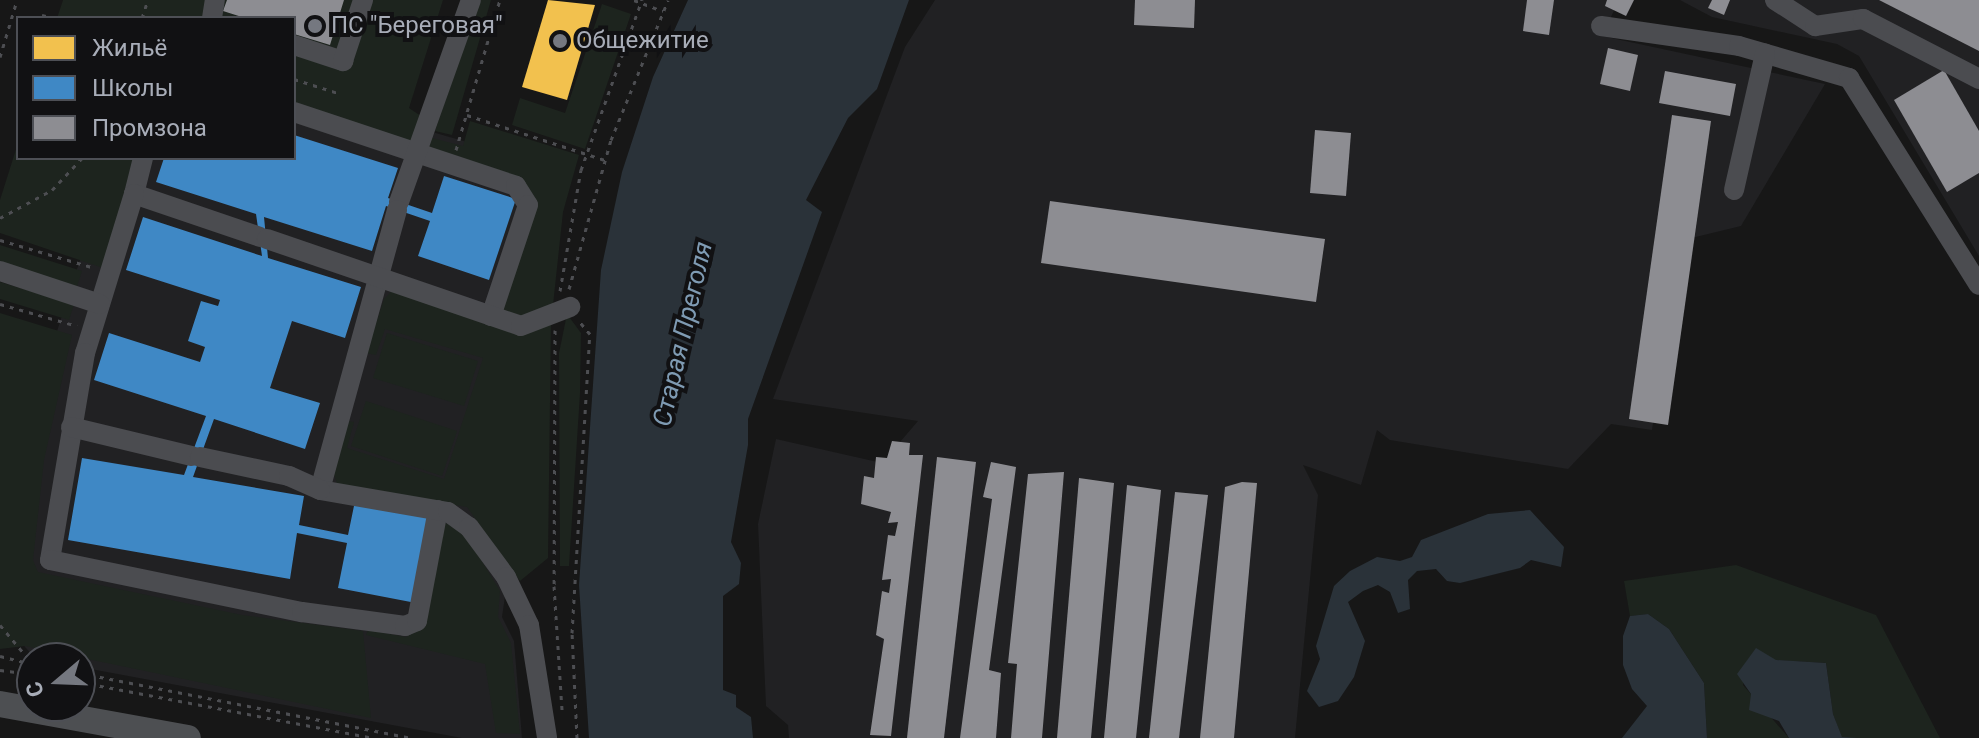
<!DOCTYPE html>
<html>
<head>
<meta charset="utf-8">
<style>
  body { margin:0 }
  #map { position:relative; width:1979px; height:738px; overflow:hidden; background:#171717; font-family:Roboto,sans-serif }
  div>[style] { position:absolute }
  .built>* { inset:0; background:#212123 }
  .green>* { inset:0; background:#1d241e }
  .water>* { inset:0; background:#2a3239 }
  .homes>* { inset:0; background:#f2c14e }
  .schools>* { inset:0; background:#3f88c5 }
  .industry>* { inset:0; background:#8d8d92 }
  .path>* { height:3px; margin-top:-1.5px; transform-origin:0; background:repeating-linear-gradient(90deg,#4d4e52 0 4px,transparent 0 10px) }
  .minor>* { height:20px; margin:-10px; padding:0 10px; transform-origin:10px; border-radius:10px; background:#4b4c50 }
  .major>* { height:26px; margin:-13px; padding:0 13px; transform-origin:13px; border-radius:13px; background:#4d4f52 }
  .dots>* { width:22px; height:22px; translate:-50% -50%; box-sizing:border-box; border:4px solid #111113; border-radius:50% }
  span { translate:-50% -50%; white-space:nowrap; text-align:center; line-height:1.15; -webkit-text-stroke:8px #111113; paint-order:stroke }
  .poi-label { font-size:24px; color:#a8adb8 }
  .left { translate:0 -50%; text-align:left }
  .water-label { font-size:26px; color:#7f9bb3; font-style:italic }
  .legend { position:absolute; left:16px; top:16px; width:280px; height:144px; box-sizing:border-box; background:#111113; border:2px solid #4d4f55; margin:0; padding:10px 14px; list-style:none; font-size:24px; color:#a8adb8 }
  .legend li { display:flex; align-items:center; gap:16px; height:40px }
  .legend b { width:40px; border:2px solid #4d4f55 }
  .north { position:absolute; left:16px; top:642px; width:80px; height:80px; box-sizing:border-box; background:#111113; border:2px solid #4d4f55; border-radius:50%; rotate:251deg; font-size:22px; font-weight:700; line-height:32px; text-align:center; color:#a8adb8 }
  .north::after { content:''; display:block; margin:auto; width:28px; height:36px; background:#757880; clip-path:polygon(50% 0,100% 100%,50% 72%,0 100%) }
</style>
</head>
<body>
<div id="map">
  <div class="built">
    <i style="clip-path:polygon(935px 0,1619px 0,1602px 36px,1825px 84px,1741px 226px,1679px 241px,1652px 430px,1611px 424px,1568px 469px,1390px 440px,1377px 430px,1361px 485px,1303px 465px,1318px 495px,1295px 738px,789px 738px,788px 725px,766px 706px,758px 524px,776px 439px,882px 463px,918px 421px,773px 399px,905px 47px)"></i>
    <i style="clip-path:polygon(1680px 0,1979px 0,1979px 256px,1859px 56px,1837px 44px,1712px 17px)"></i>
    <i style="clip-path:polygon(294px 92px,567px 171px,502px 617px,514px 641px,522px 738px,462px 738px,80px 667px,80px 658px,35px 658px,6px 626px,50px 353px,113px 158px,294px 158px)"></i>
  </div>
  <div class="green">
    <i style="clip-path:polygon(63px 0,443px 0,409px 108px,424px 118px,411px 146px,294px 105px,294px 18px,57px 18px)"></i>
    <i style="clip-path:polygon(479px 0,491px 0,452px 135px,435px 131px)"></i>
    <i style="clip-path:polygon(602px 4px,631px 14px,585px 149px,512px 125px,520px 98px,565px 113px)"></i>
    <i style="clip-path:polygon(470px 121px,579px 155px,563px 212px,553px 305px,520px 321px,501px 311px,533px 205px,424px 151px,428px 137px,463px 146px)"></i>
    <i style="clip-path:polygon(18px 143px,18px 158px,139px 158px,103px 268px,0 233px,0 200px)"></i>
    <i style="clip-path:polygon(0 245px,82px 271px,76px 289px,0 264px)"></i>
    <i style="clip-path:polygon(0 282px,74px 304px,69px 320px,0 299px)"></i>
    <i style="clip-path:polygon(392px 291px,551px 322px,548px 558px,520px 581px,467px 507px,338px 486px,333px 472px,347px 421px,354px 422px,347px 448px,444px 479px,483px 358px,385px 329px,376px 355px,366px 353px,384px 299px)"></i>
    <i style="clip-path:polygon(0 313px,72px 335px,44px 460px,33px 560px,38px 572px,242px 615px,363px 631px,371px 718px,25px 646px,0 649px)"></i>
    <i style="clip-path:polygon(567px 314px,581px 333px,580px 393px,569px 566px,560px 566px,559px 353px)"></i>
    <i style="clip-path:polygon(387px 333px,478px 361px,464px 406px,373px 378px)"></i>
    <i style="clip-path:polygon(366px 401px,457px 431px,442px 476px,351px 446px)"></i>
    <i style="clip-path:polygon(444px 523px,462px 528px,500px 591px,498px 617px,511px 643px,520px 734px,496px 733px,485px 664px,366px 635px,368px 630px,406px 637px,422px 629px)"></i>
    <i style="clip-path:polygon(1736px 565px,1876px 615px,1940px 738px,1842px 738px,1833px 714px,1826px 663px,1775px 660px,1756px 649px,1747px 661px,1743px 685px,1789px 738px,1707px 738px,1704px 683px,1669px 629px,1648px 614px,1630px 616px,1624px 581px)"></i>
  </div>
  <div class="water">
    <i style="clip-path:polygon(688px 0,909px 0,877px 89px,848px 118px,806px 200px,822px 212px,748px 419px,748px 445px,731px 542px,741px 563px,739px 584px,723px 596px,723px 690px,736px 695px,736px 707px,751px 717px,753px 738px,589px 738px,579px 585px,601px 270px,622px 172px,653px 77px)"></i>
    <i style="clip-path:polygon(1530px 510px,1564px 547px,1561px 567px,1531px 560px,1520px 568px,1460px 583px,1447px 581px,1436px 569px,1417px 571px,1408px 580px,1410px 609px,1398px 613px,1390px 592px,1378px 585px,1363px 591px,1348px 602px,1365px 641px,1354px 677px,1338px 701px,1319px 707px,1307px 691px,1320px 659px,1316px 646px,1334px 586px,1350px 571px,1377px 557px,1400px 561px,1412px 557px,1421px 540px,1488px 514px)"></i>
    <i style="clip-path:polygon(1648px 614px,1669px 629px,1704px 683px,1707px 738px,1622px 738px,1647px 706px,1632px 689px,1623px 665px,1623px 636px,1630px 616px)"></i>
    <i style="clip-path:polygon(1756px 648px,1776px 660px,1826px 663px,1833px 714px,1842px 737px,1857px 738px,1789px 738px,1779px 721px,1749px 710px,1751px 694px,1737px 674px)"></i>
  </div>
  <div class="homes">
    <i style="clip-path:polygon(548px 0,595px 5px,567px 100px,522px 87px)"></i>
  </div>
  <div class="schools">
    <i style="clip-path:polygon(294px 135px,398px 168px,388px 198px,432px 213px,444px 176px,516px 199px,489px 280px,418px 256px,430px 221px,386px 206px,372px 251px,264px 217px,268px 258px,361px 287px,345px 338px,292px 321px,270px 388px,320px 403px,305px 449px,214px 419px,193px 477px,304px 496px,299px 525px,348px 535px,355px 501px,433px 517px,416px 603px,338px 588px,347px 543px,297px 533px,290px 579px,68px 540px,82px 458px,184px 475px,206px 416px,94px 380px,109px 333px,200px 362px,205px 347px,188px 341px,201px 301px,218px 306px,220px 300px,126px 270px,143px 217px,262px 256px,256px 214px,156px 182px,164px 158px,294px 158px)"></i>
  </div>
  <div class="industry">
    <i style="clip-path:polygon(227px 0,344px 0,330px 45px,294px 34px,294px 18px,245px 18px,223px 11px)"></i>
    <i style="clip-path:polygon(1135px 0,1195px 0,1194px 28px,1134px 25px)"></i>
    <i style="clip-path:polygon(1527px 0,1554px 0,1549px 35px,1523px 31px)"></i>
    <i style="clip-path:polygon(1607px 0,1634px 0,1626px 16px,1605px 6px)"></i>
    <i style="clip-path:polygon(1712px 0,1730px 0,1724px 15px,1708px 8px)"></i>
    <i style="clip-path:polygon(1879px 0,1979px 0,1979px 51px)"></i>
    <i style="clip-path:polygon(1608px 48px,1638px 55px,1630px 91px,1600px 84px)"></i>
    <i style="clip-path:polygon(1944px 70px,1979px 131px,1979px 173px,1947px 192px,1894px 100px)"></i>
    <i style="clip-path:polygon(1665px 71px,1736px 84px,1730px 116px,1659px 103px)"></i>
    <i style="clip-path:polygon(1672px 115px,1711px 121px,1668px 425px,1629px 419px)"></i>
    <i style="clip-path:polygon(1315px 130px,1351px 133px,1346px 196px,1310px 193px)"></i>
    <i style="clip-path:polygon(1050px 201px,1325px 239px,1316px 302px,1041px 263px)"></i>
    <i style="clip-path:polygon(892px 441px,910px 443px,909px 455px,923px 455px,891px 736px,870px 735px,884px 639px,876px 635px,882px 591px,889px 593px,891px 579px,882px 580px,888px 535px,895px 536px,898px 522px,888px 523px,891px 512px,861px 504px,864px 476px,874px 478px,876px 457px,887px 458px)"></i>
    <i style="clip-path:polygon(937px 457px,976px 462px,944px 738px,907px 738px)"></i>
    <i style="clip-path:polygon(991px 462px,1016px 467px,989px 670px,1001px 673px,996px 738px,960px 738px,992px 499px,983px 497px)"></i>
    <i style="clip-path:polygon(1064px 472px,1042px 738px,1011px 738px,1017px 664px,1008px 663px,1028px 474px)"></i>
    <i style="clip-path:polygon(1079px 478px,1114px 483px,1091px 738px,1057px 738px)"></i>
    <i style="clip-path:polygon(1242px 482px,1257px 483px,1234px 738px,1200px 738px,1225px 487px)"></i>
    <i style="clip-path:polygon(1127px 485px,1161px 490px,1136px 738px,1104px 738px)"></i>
    <i style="clip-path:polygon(1175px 492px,1208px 495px,1179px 738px,1149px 738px)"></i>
  </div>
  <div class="path">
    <i style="left:634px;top:0;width:31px;rotate:21deg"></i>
    <i style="left:42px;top:15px;width:12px;rotate:14deg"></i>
    <i style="left:142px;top:18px;width:19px;rotate:-72deg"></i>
    <i style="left:0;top:57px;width:59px;rotate:-73.4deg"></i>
    <i style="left:294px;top:79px;width:49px;rotate:17.7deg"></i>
    <i style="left:467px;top:115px;width:145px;rotate:18.1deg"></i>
    <i style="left:456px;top:150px;width:156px;rotate:-73.7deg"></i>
    <i style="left:0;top:218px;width:59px;rotate:-28.3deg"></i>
    <i style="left:52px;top:190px;width:44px;rotate:-46.8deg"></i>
    <i style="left:0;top:240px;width:99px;rotate:16.4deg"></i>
    <i style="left:569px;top:289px;width:155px;rotate:-74.3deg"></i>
    <i style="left:611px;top:140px;width:151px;rotate:-67.8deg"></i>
    <i style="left:560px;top:291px;width:123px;rotate:-80.2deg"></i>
    <i style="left:581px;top:170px;width:181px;rotate:-70.3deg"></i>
    <i style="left:0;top:304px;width:80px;rotate:15.9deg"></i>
    <i style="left:555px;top:330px;width:256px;rotate:90.2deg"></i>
    <i style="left:554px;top:586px;width:124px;rotate:86.3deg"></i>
    <i style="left:0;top:625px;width:50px;rotate:49.9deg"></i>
    <i style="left:0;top:656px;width:33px;rotate:14deg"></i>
    <i style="left:0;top:670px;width:32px;rotate:7deg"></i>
    <i style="left:80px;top:673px;width:338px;rotate:11.1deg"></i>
    <i style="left:80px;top:682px;width:299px;rotate:10.8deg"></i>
    <i style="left:577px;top:738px;width:105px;rotate:-92.7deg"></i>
    <i style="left:572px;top:633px;width:300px;rotate:-86.6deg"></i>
    <i style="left:590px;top:334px;width:16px;rotate:-130deg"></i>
  </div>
  <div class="minor">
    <i style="left:1775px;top:0;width:48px;rotate:33deg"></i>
    <i style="left:1815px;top:26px;width:49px;rotate:-8.3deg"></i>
    <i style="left:1863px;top:19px;width:131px;rotate:27.3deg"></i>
    <i style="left:212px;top:18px;width:18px;rotate:-81deg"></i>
    <i style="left:1601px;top:26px;width:139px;rotate:8.2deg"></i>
    <i style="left:1739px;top:46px;width:115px;rotate:16.2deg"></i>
    <i style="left:1849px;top:78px;width:244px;rotate:57.9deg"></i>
    <i style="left:294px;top:45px;width:52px;rotate:18.1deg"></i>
    <i style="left:343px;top:61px;width:64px;rotate:-71.8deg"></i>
    <i style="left:294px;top:112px;width:234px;rotate:18.4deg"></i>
    <i style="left:516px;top:186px;width:22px;rotate:58deg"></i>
    <i style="left:528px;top:205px;width:117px;rotate:108.4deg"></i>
    <i style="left:143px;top:158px;width:37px;rotate:104deg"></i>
    <i style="left:134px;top:194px;width:133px;rotate:18.8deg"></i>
    <i style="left:1734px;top:190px;width:140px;rotate:-77.2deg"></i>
    <i style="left:134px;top:194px;width:166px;rotate:107.1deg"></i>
    <i style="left:85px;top:353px;width:210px;rotate:99.6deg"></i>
    <i style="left:50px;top:560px;width:257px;rotate:11.7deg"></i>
    <i style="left:302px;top:612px;width:104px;rotate:7.7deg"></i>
    <i style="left:405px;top:626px;width:13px;rotate:-23deg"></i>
    <i style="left:417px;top:621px;width:113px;rotate:-79.3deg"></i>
    <i style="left:399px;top:202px;width:214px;rotate:-70.4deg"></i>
    <i style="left:397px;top:210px;width:290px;rotate:105.4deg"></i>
    <i style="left:320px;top:490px;width:130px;rotate:9.8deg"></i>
    <i style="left:448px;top:512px;width:26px;rotate:36deg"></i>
    <i style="left:469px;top:527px;width:62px;rotate:53.5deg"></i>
    <i style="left:506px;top:577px;width:53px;rotate:64.4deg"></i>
    <i style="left:529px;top:625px;width:114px;rotate:80.9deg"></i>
    <i style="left:267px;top:239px;width:268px;rotate:18.9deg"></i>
    <i style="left:521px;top:326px;width:53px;rotate:-21.2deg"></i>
    <i style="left:0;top:271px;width:105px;rotate:18.3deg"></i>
    <i style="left:71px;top:427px;width:124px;rotate:13.5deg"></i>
    <i style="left:200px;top:457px;width:91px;rotate:12.1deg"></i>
    <i style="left:289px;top:476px;width:34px;rotate:24deg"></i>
  </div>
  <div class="major">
    <i style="left:0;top:704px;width:191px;rotate:10.3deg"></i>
  </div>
  <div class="dots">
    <i style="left:315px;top:26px;background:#757880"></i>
    <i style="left:560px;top:41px;background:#757880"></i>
  </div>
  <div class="poi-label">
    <span class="left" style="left:331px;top:26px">ПС "Береговая"</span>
    <span class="left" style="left:576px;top:41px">Общежитие</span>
  </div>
  <div class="water-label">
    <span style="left:683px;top:334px;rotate:-77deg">Старая Преголя</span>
  </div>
  <ul class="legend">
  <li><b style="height:22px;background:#f2c14e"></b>Жильё</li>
  <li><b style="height:22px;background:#3f88c5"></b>Школы</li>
  <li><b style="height:22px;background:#8d8d92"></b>Промзона</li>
  </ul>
  <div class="north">С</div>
</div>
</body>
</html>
